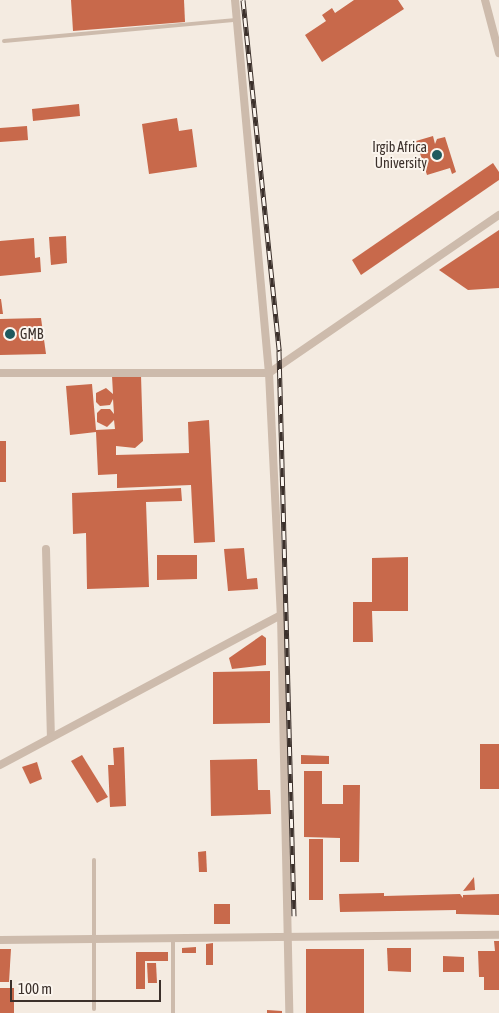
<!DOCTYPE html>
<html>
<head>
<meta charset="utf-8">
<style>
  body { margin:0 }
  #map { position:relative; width:499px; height:1013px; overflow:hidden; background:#f4ebe1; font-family:"Asap Condensed",sans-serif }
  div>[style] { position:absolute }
  .building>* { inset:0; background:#c8694b }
  .lane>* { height:4px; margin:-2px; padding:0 2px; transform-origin:2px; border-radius:2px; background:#cdbbac }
  .street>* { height:8px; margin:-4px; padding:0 4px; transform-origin:4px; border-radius:4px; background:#cdbbac }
  .rail>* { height:5px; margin-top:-2.5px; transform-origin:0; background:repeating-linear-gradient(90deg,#fbf5ee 0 9px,#3b302b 0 18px); box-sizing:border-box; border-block:1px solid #3b302b }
  .dots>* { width:14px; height:14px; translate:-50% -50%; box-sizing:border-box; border:2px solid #fbf5ee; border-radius:50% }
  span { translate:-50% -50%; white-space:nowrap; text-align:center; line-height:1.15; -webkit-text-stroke:4px #fbf5ee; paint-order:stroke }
  .poi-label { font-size:14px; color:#3b302b }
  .right { translate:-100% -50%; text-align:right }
  .left { translate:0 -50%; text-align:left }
  .scale { position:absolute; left:10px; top:980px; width:151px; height:22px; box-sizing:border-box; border:2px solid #3b302b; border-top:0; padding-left:6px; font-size:15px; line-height:18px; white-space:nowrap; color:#3b302b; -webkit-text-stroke:4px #fbf5ee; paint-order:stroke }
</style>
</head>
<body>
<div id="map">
  <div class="building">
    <i style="clip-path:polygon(71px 0,184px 0,185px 22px,73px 31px)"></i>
    <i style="clip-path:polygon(354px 0,398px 0,404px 9px,322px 62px,305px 35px,326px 21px,322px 15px,332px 8px,335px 13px)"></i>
    <i style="clip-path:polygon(79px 104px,80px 116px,33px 121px,32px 109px)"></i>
    <i style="clip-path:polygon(177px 118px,179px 131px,192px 129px,197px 167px,149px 174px,142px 124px)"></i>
    <i style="clip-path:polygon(27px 126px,28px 140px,0 142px,0 128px)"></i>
    <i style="clip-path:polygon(433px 136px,435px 144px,437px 139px,445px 137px,456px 172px,452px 174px,450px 168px,427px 175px,416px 141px)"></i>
    <i style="clip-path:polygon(493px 163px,499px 172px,499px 180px,361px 275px,352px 260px)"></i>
    <i style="clip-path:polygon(499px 230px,499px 288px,468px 290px,439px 270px)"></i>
    <i style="clip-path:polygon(66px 236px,67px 263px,51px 265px,49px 237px)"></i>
    <i style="clip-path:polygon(34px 238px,35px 258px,40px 257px,41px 272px,0 276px,0 241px)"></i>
    <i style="clip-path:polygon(0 299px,1px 299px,3px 314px,0 314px)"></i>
    <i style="clip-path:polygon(41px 318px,46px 354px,0 355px,0 319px)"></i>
    <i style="clip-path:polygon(141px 375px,143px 441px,135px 448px,116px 446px,116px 455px,189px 453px,188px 422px,209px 420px,215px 542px,194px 543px,191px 485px,117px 488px,117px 474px,98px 475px,96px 432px,70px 435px,66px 386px,92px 384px,96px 430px,115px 429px,114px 420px,107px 427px,97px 422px,97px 413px,101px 409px,110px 409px,114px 414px,113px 399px,110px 405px,100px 406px,96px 402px,96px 393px,106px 388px,113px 394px,112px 376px)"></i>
    <i style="clip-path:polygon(0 441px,6px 441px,6px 482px,0 482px)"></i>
    <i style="clip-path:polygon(181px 488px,182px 501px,146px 502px,149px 587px,87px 589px,86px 533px,73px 534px,72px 493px)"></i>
    <i style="clip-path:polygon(244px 548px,247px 579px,257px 578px,258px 589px,228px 591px,224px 549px)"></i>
    <i style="clip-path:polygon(157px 555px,197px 555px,197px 579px,157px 580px)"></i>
    <i style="clip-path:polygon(408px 557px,408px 611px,372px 611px,373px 642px,353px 642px,353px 602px,372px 602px,372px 558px)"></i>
    <i style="clip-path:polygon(262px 635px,266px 638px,266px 665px,232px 669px,229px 658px)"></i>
    <i style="clip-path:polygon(270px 671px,270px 723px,213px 724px,213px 672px)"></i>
    <i style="clip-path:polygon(480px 744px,499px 744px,499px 789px,480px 789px)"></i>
    <i style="clip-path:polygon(124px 747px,126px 806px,110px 807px,108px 765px,114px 765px,113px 748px)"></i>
    <i style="clip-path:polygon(82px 755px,108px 797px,97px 803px,71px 761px)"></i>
    <i style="clip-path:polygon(301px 755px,329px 756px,329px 764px,301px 764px)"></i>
    <i style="clip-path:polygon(257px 759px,258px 790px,270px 790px,271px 814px,211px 816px,210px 760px)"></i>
    <i style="clip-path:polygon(37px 762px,42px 779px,30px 784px,22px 767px)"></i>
    <i style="clip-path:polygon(304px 771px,322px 771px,322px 804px,343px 804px,343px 785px,360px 785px,359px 862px,340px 862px,340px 838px,304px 837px)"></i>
    <i style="clip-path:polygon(309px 839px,323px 839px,323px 900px,309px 900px)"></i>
    <i style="clip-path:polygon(206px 851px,207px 872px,199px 872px,198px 852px)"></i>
    <i style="clip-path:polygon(474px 877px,475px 890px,463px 891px)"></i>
    <i style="clip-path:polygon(384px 893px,384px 896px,460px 894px,463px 898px,463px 895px,499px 894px,499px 915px,456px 914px,456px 910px,340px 912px,339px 894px)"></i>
    <i style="clip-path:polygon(214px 904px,230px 904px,230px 924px,214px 924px)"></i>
    <i style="clip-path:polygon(494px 941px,499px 941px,499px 990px,484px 990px,484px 977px,479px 977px,478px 951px,495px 951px)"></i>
    <i style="clip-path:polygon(213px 943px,213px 965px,206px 965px,206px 944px)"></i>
    <i style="clip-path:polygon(196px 947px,196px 953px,182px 953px,182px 948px)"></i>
    <i style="clip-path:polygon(387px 948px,411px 948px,411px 972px,388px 971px)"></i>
    <i style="clip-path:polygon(0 949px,11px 949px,9px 982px,0 982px)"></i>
    <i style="clip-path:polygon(306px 949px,364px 949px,364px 1013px,306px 1013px)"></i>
    <i style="clip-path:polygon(136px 952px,168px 952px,168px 961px,145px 961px,145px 989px,136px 989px)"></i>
    <i style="clip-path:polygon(443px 956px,464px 957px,464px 972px,443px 972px)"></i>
    <i style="clip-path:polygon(147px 963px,156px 963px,157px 983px,148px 983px)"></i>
    <i style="clip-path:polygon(0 988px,14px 988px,14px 1013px,0 1013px)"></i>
    <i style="clip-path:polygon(267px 1010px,282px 1011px,282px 1013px,267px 1013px)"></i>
  </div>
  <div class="lane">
    <i style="left:4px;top:41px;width:233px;rotate:-5.2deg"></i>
    <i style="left:94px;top:1009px;width:149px;rotate:-90deg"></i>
    <i style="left:173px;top:1013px;width:74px;rotate:-90deg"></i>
  </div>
  <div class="street">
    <i style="left:235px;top:0;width:375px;rotate:84.8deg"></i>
    <i style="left:269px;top:373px;width:242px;rotate:87.2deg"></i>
    <i style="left:281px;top:615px;width:398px;rotate:88.8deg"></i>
    <i style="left:485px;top:0;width:55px;rotate:75.2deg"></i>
    <i style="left:0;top:373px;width:269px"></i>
    <i style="left:269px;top:373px;width:279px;rotate:-34.5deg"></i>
    <i style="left:46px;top:549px;width:188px;rotate:88.5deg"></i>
    <i style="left:0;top:765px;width:319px;rotate:-28.1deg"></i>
    <i style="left:0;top:940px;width:499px;rotate:-0.6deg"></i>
  </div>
  <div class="rail">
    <i style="left:243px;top:0;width:353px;rotate:84.1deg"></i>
    <i style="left:279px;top:351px;width:565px;rotate:88.48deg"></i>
  </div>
  <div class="dots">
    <i style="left:437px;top:155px;background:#1f5a5e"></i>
    <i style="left:10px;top:334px;background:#1f5a5e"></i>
  </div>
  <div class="poi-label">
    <span class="right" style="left:427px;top:155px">Irgib Africa<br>University</span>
    <span class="left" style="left:20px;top:334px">GMB</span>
  </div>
  <div class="scale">100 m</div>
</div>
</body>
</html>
